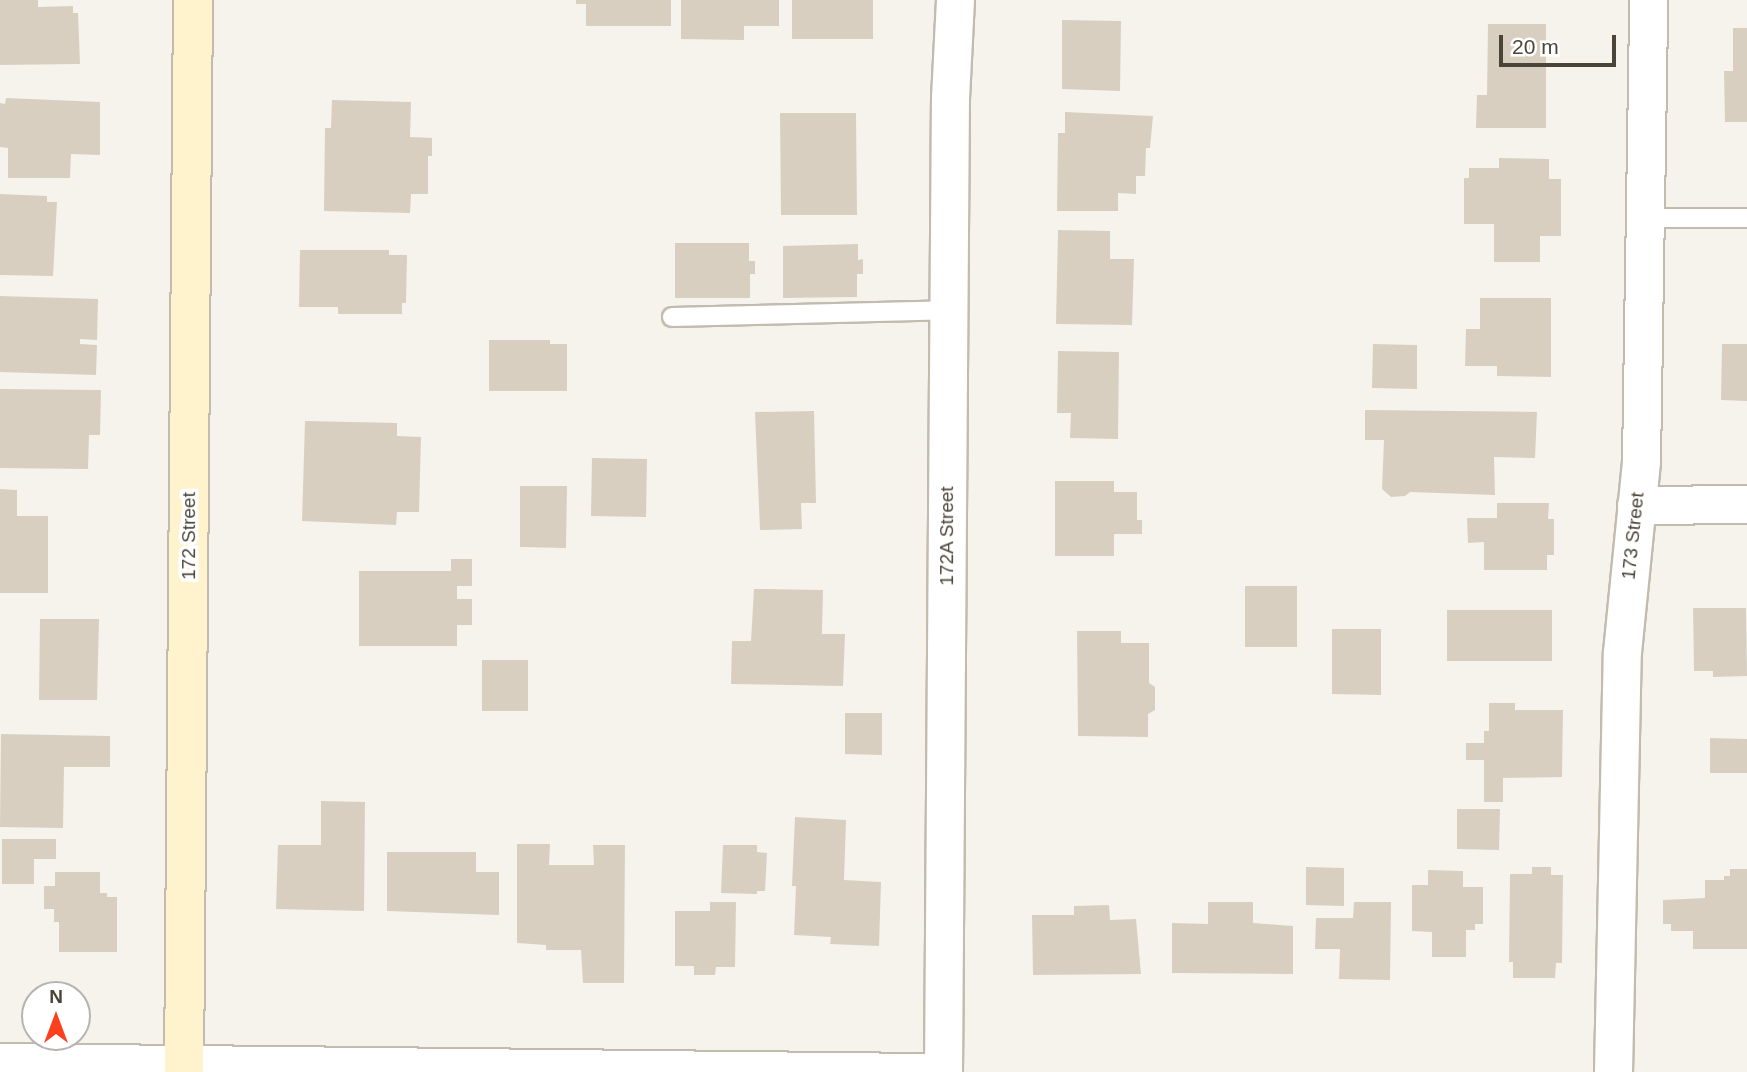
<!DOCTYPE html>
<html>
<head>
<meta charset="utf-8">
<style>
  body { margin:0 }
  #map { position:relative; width:1747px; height:1072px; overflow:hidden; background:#f6f3ec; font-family:Arial,sans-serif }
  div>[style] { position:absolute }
  .building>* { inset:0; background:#d8cfc1 }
  .roads { filter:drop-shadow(2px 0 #c2bbae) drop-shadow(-2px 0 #c2bbae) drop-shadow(0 2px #c2bbae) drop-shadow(0 -2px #c2bbae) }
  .lane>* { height:18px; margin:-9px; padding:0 9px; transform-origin:9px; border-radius:9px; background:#fff }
  .street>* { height:37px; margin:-18.5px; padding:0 18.5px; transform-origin:18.5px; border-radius:18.5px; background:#fff }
  .secondary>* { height:38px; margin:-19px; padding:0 19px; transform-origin:19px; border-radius:19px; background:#fff3cd }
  span { translate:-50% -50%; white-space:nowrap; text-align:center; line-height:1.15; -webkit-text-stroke:7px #fff; paint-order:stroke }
  .street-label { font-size:19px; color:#4b4439 }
  .north { position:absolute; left:21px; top:981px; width:70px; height:70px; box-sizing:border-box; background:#fff; border:2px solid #b7b4b0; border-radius:50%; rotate:0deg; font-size:19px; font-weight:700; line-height:28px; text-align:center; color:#4b4439 }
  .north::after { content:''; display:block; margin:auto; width:24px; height:32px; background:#fc3f1d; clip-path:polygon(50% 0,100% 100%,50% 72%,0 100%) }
  .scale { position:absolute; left:1499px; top:35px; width:117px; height:32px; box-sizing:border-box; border:4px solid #4b4439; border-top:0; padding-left:9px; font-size:21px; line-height:24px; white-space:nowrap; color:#4b4439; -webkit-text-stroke:5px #fff; paint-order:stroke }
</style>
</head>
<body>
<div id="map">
  <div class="building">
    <i style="clip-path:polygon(0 0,38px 0,38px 7px,73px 6px,73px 13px,78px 13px,80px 64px,0 65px)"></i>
    <i style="clip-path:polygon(576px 0,671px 0,671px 26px,586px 26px,586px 4px,576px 4px)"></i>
    <i style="clip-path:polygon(681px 0,779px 0,779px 26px,744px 26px,744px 40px,681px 39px)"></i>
    <i style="clip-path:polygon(792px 0,873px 0,873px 39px,792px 39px)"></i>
    <i style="clip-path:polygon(1062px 20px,1121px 21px,1120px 91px,1062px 89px)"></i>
    <i style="clip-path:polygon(1488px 24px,1546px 24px,1546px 128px,1476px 128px,1477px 95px,1487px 95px)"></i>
    <i style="clip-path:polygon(1733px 28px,1747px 28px,1747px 122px,1725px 122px,1724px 71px,1733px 71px)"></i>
    <i style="clip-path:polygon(6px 98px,100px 102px,100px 155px,71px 154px,70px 178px,8px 178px,8px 148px,0 147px,0 103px,5px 104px)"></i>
    <i style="clip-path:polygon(332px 100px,411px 102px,410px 137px,432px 138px,432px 156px,428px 156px,428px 194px,411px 194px,410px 213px,324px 211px,325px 128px,331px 128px)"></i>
    <i style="clip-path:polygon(1065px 112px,1153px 116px,1150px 148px,1146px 148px,1145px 176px,1136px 176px,1136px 194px,1118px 193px,1118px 211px,1057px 211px,1058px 133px,1065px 133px)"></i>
    <i style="clip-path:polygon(780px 113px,856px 113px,857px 215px,781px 215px)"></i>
    <i style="clip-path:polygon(1499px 158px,1549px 159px,1549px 179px,1561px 179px,1561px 236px,1540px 236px,1540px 262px,1494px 262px,1494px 224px,1464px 224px,1464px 178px,1469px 178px,1469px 168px,1499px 168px)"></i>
    <i style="clip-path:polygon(0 194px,47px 196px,47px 202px,57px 202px,53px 276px,0 275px)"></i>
    <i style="clip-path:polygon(1058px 230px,1110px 231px,1110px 259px,1134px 259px,1132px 325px,1056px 324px)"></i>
    <i style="clip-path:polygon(675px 243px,749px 243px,749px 261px,755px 261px,755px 274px,750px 274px,750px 298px,675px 298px)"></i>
    <i style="clip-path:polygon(858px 244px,858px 260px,863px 259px,863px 274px,857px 274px,857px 297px,783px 298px,783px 246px)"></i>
    <i style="clip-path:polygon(300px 250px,389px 250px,389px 255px,407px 255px,406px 303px,402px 303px,402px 314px,338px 314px,338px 307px,299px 307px)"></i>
    <i style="clip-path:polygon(0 296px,98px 299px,97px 340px,80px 339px,80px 344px,97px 345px,96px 375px,0 372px)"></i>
    <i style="clip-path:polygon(1480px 298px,1551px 298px,1551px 377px,1497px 376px,1497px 366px,1465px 366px,1466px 329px,1480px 329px)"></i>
    <i style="clip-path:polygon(489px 340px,550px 340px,550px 344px,567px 344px,567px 391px,489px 391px)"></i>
    <i style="clip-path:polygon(1373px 344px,1417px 345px,1417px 389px,1372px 388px)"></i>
    <i style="clip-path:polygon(1722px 344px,1747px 344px,1747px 401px,1721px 400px)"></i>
    <i style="clip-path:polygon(1058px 351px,1119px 352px,1118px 439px,1070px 438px,1071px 413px,1057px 413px)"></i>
    <i style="clip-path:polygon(0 389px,101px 390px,100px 435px,89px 435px,88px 469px,0 468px)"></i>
    <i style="clip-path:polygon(1365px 410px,1537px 412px,1535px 458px,1494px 457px,1495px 495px,1410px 492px,1405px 496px,1391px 497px,1382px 489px,1384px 440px,1365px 440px)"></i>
    <i style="clip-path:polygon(814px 411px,816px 503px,801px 503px,802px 529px,760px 530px,755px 412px)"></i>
    <i style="clip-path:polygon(305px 421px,397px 423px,397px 436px,421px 437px,419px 512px,397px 512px,396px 525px,302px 521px)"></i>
    <i style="clip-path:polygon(592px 458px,647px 459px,646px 517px,591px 516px)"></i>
    <i style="clip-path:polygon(1055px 481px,1114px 481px,1114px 492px,1137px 492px,1137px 520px,1142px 520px,1142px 534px,1114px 534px,1114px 556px,1055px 556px)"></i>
    <i style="clip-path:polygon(520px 486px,567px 486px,566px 548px,520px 547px)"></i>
    <i style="clip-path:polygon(0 489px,17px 490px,17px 516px,48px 516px,48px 593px,0 593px)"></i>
    <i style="clip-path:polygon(1497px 503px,1549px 503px,1548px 519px,1554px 519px,1554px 555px,1547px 555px,1547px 570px,1484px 570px,1484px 542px,1468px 543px,1467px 518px,1497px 518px)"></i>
    <i style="clip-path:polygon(451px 559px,472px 559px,472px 586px,457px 586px,457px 599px,472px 599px,472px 625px,457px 625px,457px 646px,359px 646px,359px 571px,451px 571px)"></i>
    <i style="clip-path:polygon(1245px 586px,1297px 586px,1297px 647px,1245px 647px)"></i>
    <i style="clip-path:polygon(754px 589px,823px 590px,822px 634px,845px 634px,843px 686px,731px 684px,732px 641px,751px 641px)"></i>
    <i style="clip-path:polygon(1693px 608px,1746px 608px,1747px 676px,1713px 677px,1713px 671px,1694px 671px)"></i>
    <i style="clip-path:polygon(1447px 610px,1552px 610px,1552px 661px,1447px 661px)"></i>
    <i style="clip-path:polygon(40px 619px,99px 619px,97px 700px,39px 700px)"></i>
    <i style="clip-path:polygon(1332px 629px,1381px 629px,1381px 695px,1332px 694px)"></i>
    <i style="clip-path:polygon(1077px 631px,1121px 631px,1121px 643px,1149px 643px,1149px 683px,1155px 687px,1155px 710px,1148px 714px,1148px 737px,1078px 736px)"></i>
    <i style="clip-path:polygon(482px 660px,528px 660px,528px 711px,482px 711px)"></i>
    <i style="clip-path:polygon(1489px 703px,1515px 703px,1515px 710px,1563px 710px,1562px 777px,1503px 778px,1503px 802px,1484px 802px,1484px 760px,1466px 760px,1466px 743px,1484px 743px,1484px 731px,1489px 731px)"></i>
    <i style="clip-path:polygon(845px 713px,882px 713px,882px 755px,845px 754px)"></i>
    <i style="clip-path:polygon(1px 734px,110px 736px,110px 767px,64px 767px,63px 828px,0 827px)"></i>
    <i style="clip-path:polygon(1710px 738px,1747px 739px,1747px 773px,1710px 773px)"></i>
    <i style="clip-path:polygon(321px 801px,365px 802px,364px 911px,276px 909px,278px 845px,321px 845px)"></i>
    <i style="clip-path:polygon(1457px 809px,1500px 809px,1499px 850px,1457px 849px)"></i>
    <i style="clip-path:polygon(795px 817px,846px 820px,844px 880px,881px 882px,879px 946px,830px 944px,831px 937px,794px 935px,796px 886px,792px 886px)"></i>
    <i style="clip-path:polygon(2px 839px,56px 839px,56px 859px,34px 859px,34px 884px,2px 884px)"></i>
    <i style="clip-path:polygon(517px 844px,550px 844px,549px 865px,594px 865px,593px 845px,625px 845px,624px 983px,583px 983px,581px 950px,546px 950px,546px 945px,517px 943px)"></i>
    <i style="clip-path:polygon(723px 845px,757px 845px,757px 852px,767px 853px,765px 891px,757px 891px,757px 894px,721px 893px)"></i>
    <i style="clip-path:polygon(387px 852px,476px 852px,476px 872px,499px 872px,499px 915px,387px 911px)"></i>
    <i style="clip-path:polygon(1306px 867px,1344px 868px,1344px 906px,1306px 905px)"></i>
    <i style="clip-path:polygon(1532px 867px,1551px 867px,1551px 875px,1563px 875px,1562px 963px,1556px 963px,1555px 978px,1513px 978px,1513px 962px,1509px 962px,1510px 874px,1532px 874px)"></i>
    <i style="clip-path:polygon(1730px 869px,1747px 869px,1747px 949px,1693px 949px,1693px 931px,1671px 931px,1671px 924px,1663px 924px,1663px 900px,1705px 898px,1705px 880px,1724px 880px,1724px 876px,1730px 876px)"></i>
    <i style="clip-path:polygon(1428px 870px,1463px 871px,1463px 887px,1483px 887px,1483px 924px,1475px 924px,1475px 930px,1466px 930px,1466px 957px,1432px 957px,1432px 932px,1412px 931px,1412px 885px,1428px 885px)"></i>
    <i style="clip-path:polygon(55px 872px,100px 872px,100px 893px,107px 893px,107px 897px,117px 897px,117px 952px,59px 952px,59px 922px,54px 922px,54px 909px,44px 909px,44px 886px,55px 886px)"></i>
    <i style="clip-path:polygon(710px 902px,736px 902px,735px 967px,716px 967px,715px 975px,694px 975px,694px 966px,675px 966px,675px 911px,710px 911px)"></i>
    <i style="clip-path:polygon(1208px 902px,1253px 902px,1253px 923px,1293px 926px,1293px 974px,1172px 973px,1172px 923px,1208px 924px)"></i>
    <i style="clip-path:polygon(1354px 902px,1391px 902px,1390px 980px,1339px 979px,1340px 949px,1315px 949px,1316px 918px,1353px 918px)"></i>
    <i style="clip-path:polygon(1109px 905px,1110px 920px,1136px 919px,1141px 974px,1033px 975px,1032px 915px,1074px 915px,1074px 906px)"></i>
  </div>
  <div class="roads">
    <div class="lane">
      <i style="left:1647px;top:218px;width:100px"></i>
      <i style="left:672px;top:317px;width:277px;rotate:-1.4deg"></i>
    </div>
    <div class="street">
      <i style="left:1636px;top:505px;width:111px;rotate:-0.5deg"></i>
      <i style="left:0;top:1062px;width:921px;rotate:0.62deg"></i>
      <i style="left:943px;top:1072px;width:974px;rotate:-89.59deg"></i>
      <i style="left:950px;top:98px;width:98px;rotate:-87.1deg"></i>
      <i style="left:1613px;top:1072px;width:420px;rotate:-88.8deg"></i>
      <i style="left:1622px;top:652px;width:192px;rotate:-84.3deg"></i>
      <i style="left:1641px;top:461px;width:461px;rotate:-89.1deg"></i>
    </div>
    <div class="secondary">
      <i style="left:184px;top:1072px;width:1072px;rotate:-89.52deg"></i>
    </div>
  </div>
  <div class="street-label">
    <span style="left:189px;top:536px;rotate:-90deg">172 Street</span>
    <span style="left:947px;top:536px;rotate:-90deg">172A Street</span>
    <span style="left:1633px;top:536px;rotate:-84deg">173 Street</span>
  </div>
  <div class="north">N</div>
  <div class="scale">20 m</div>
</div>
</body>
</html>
